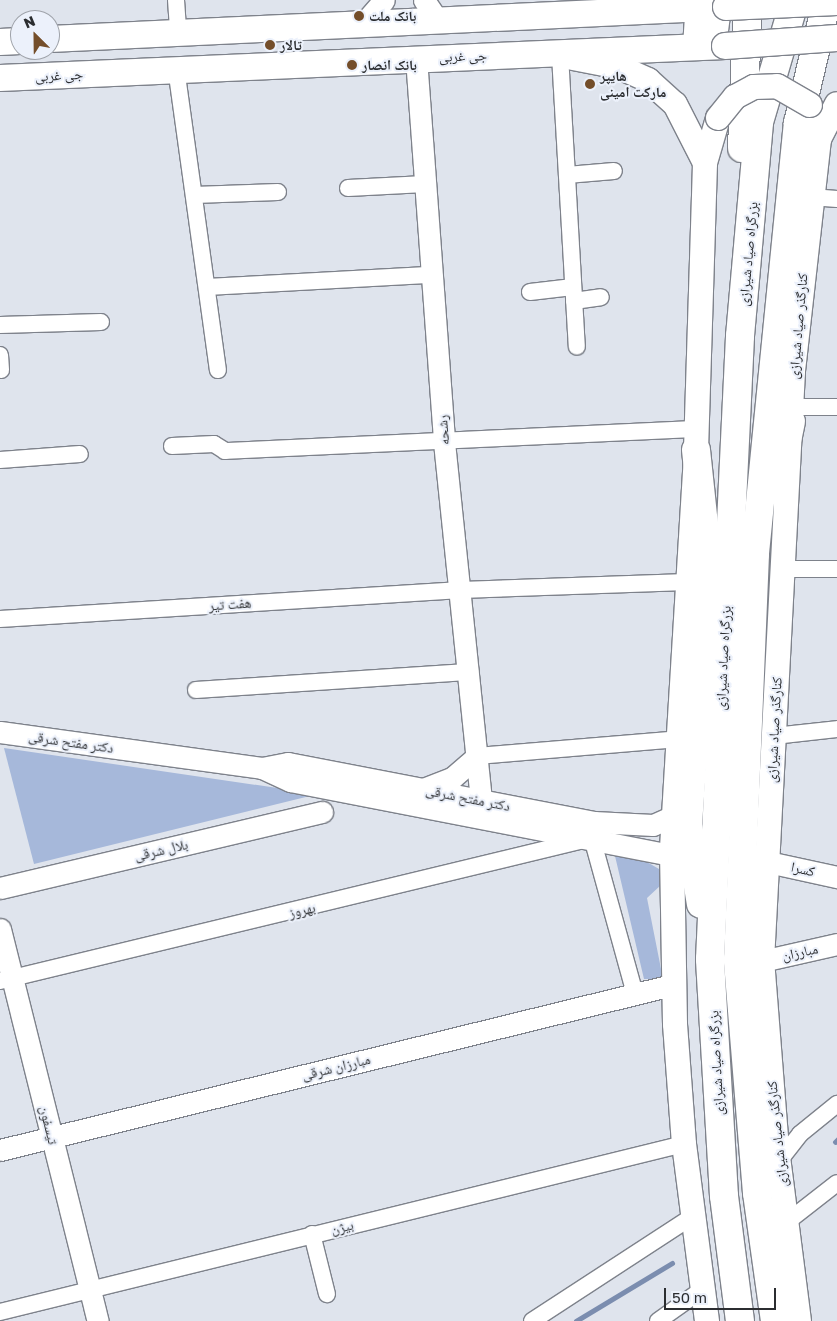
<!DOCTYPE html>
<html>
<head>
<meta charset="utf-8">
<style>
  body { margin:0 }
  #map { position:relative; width:837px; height:1321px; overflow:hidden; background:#dfe4ed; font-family:"Golos Text","Noto Naskh Arabic",sans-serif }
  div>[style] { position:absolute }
  .green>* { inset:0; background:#a6b8da }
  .stream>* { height:4.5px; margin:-2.25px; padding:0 2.25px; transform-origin:2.25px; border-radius:2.25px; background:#7b8daf }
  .roads { filter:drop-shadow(1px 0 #7e828b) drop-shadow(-1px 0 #7e828b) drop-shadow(0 1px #7e828b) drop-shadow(0 -1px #7e828b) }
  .minor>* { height:16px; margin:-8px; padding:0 8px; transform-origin:8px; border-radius:8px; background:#fff }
  .tertiary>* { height:21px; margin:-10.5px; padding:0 10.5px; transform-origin:10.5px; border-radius:10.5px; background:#fff }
  .secondary>* { height:24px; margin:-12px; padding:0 12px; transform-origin:12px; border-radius:12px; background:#fff }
  .primary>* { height:26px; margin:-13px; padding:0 13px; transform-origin:13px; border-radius:13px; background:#fff }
  .trunk>* { height:28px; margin:-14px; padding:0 14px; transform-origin:14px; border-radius:14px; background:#fff }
  .bridges { filter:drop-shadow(1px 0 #7e828b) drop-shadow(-1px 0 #7e828b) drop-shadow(0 1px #7e828b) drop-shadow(0 -1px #7e828b) }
  .secondary-bridge>* { height:24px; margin:-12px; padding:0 12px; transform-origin:12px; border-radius:12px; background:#fff }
  .primary-bridge>* { height:26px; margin:-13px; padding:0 13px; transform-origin:13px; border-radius:13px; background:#fff }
  .dots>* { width:14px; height:14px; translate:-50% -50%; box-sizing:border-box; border:2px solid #ecf1fb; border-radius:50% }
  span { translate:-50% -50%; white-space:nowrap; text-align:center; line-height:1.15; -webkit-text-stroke:4px #ecf1fb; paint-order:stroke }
  .poi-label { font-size:14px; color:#2b2d30; font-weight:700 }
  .left { translate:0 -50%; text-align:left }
  .street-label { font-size:14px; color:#2b2d30 }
  .north { position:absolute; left:10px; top:10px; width:50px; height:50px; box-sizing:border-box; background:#ecf1fb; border:1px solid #9fa3aa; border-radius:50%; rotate:337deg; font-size:14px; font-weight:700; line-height:20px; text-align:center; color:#2b2d30 }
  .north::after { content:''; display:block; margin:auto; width:18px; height:22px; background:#744e2a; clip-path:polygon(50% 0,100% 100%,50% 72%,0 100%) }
  .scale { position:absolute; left:664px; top:1288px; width:112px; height:22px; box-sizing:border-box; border:2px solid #2b2d30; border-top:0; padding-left:6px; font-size:15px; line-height:18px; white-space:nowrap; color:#2b2d30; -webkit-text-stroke:4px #ecf1fb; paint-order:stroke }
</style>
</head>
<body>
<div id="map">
  <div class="green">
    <i style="clip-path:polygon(4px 748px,318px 794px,34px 864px)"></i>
    <i style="clip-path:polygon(615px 856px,640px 858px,659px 869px,661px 885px,647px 898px,663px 979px,644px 979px)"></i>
  </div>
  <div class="stream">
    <i style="left:835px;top:1142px;width:3px;rotate:-45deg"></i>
    <i style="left:576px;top:1321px;width:112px;rotate:-31.1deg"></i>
  </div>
  <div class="roads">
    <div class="minor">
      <i style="left:176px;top:0;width:31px;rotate:86deg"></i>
      <i style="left:560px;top:55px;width:292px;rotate:86.7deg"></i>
      <i style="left:176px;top:68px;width:305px;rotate:82.1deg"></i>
      <i style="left:567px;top:175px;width:47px;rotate:-4.9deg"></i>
      <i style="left:348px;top:188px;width:77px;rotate:-3deg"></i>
      <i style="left:194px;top:195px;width:84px;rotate:-2deg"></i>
      <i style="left:824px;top:198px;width:13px;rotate:4deg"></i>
      <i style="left:207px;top:287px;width:225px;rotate:-3.1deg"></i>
      <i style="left:530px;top:292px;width:43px;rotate:-6.6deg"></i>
      <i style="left:574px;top:301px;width:27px;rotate:-8deg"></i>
      <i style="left:0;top:325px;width:101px;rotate:-1.7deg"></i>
      <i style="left:0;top:355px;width:15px;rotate:86deg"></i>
      <i style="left:792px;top:407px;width:45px"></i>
      <i style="left:172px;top:446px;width:42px;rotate:-2.7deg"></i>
      <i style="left:214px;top:444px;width:13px;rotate:32deg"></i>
      <i style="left:225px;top:451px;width:472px;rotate:-2.7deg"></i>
      <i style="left:0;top:460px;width:80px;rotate:-4.3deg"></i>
      <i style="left:783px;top:569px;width:54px"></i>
      <i style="left:0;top:619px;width:462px;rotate:-3.6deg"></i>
      <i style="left:461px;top:590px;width:226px;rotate:-2deg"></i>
      <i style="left:196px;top:690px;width:275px;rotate:-3.8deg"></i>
      <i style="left:774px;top:736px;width:63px;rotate:-6.3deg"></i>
      <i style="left:477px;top:756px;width:202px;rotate:-4.8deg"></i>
      <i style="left:0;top:981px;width:609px;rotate:-13.58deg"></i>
      <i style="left:592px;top:838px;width:162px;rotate:74.6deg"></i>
      <i style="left:779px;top:1161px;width:34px;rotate:-52deg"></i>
      <i style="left:800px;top:1134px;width:48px;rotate:-39deg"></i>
      <i style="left:787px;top:1222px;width:63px;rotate:-38deg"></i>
      <i style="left:312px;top:1234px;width:62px;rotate:76deg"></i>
      <i style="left:0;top:1312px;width:704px;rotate:-13.8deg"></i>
      <i style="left:532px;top:1321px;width:192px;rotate:-33.1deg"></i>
      <i style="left:658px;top:1321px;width:55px;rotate:-35.4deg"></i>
    </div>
    <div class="tertiary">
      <i style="left:424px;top:0;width:25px;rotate:56deg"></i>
      <i style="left:364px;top:23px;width:30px;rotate:-49deg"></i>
      <i style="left:416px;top:58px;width:385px;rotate:85.8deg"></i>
      <i style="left:444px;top:442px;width:377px;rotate:84.1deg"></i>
      <i style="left:0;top:732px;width:264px;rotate:7.8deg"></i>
      <i style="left:262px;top:768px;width:31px;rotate:25deg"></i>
      <i style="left:290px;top:781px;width:389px;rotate:11deg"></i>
      <i style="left:262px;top:768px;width:26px;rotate:-11deg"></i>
      <i style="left:288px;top:763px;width:312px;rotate:10.9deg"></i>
      <i style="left:594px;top:822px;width:59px;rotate:2.9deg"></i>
      <i style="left:653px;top:825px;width:22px;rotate:-24deg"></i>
      <i style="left:423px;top:789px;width:31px;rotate:-21deg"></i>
      <i style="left:452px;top:778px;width:33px;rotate:-41deg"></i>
      <i style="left:768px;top:862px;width:71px;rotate:12.3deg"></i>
      <i style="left:0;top:888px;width:331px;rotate:-13.3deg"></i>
      <i style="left:0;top:929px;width:404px;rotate:76deg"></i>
      <i style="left:762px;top:961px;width:77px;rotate:-12.8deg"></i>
      <i style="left:0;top:1150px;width:692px;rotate:-13.8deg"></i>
    </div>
    <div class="secondary">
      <i style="left:714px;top:46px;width:46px;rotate:-82.6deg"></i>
      <i style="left:695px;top:47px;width:47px;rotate:-86.3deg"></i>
      <i style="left:573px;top:58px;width:47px;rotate:11.1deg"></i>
      <i style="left:619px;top:67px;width:32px;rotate:24deg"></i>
      <i style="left:648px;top:80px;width:36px;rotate:42deg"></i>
      <i style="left:675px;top:104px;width:66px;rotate:63deg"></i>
      <i style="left:819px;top:139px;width:39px;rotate:-63deg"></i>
      <i style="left:707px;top:1321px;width:178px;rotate:-97.4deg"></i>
      <i style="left:684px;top:1144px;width:120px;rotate:-94.3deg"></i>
      <i style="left:675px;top:1024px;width:176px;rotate:-91deg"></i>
      <i style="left:672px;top:848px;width:399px;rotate:-86.5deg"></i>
      <i style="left:696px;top:450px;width:287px;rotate:-88.2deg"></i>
      <i style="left:705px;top:163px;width:47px;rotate:-73.9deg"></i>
      <i style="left:799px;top:1321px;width:172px;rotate:-97.3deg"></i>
      <i style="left:777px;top:1150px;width:190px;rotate:-94.5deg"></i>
      <i style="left:762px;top:961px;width:591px;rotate:-86.99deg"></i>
      <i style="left:793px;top:371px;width:233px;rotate:-83.6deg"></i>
      <i style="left:819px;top:139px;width:35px;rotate:-105deg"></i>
    </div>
    <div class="primary">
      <i style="left:50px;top:39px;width:677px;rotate:-2.71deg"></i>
      <i style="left:0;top:42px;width:20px;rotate:-3deg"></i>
      <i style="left:0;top:78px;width:726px;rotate:-2.53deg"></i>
    </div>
    <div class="trunk">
      <i style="left:742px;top:148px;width:148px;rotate:-87.7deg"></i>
      <i style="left:696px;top:450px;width:104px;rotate:83.9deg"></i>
      <i style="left:707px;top:553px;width:273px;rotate:94deg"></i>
      <i style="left:688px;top:825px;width:80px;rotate:80.7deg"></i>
      <i style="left:777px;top:490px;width:70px;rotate:-78.5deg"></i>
      <i style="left:740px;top:1321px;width:126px;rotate:-97.3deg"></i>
      <i style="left:724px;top:1196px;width:237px;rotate:-93.4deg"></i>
      <i style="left:710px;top:959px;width:624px;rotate:-87.24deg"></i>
      <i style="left:740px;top:336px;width:215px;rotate:-84.9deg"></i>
      <i style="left:759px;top:122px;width:127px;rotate:-73.6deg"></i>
      <i style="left:775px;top:1321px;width:129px;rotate:-98deg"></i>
      <i style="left:757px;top:1193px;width:234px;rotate:-94.7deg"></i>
      <i style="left:738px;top:960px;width:407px;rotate:-87.6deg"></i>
      <i style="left:755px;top:553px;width:432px;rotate:-84.3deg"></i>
      <i style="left:798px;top:123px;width:126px;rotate:-76.7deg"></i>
    </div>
  </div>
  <div class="bridges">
    <div class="secondary-bridge">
      <i style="left:718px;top:118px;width:27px;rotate:-51deg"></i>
      <i style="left:735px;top:97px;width:21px;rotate:-28deg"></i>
      <i style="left:754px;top:87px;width:23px;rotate:-2deg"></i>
      <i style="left:777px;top:86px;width:38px;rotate:30deg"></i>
    </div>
    <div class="primary-bridge">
      <i style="left:726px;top:7px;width:111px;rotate:-2.6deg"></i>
      <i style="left:725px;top:46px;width:112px;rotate:-4.1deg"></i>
    </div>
  </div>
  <div class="dots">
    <i style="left:359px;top:16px;background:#744e2a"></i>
    <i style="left:270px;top:45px;background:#744e2a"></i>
    <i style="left:352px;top:65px;background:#744e2a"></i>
    <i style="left:590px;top:84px;background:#744e2a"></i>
  </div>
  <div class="poi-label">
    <span class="left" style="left:369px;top:16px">بانک ملت</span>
    <span class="left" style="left:280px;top:45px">تالار</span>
    <span class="left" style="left:362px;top:65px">بانک انصار</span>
    <span class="left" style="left:600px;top:84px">هایپر<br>مارکت امینی</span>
  </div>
  <div class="street-label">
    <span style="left:463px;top:56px;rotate:-2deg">جی غربی</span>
    <span style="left:59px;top:75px;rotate:-3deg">جی غربی</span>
    <span style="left:748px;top:254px;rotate:-85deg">بزرگراه صیاد شیرازی</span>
    <span style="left:798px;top:326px;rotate:-85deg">کنارگذر صیاد شیرازی</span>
    <span style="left:443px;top:430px;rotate:-95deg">رشحه</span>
    <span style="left:230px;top:604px;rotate:-4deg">هفت تیر</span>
    <span style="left:723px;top:658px;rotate:-87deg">بزرگراه صیاد شیرازی</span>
    <span style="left:774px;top:730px;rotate:-87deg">کنارگذر صیاد شیرازی</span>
    <span style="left:71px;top:742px;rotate:8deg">دکتر مفتح شرقی</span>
    <span style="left:468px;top:798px;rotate:11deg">دکتر مفتح شرقی</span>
    <span style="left:161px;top:850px;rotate:-13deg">بلال شرقی</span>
    <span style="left:803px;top:869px;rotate:12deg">کسرا</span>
    <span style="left:302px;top:910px;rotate:-13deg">بهروز</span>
    <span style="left:800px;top:952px;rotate:-12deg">مبارزان</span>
    <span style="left:716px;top:1063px;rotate:-93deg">بزرگراه صیاد شیرازی</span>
    <span style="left:336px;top:1067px;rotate:-14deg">مبارزان شرقی</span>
    <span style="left:49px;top:1125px;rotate:76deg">تیسفون</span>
    <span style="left:777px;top:1134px;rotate:-96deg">کنارگذر صیاد شیرازی</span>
    <span style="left:342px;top:1227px;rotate:-14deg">بیژن</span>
  </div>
  <div class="north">N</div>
  <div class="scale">50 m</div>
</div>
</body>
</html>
